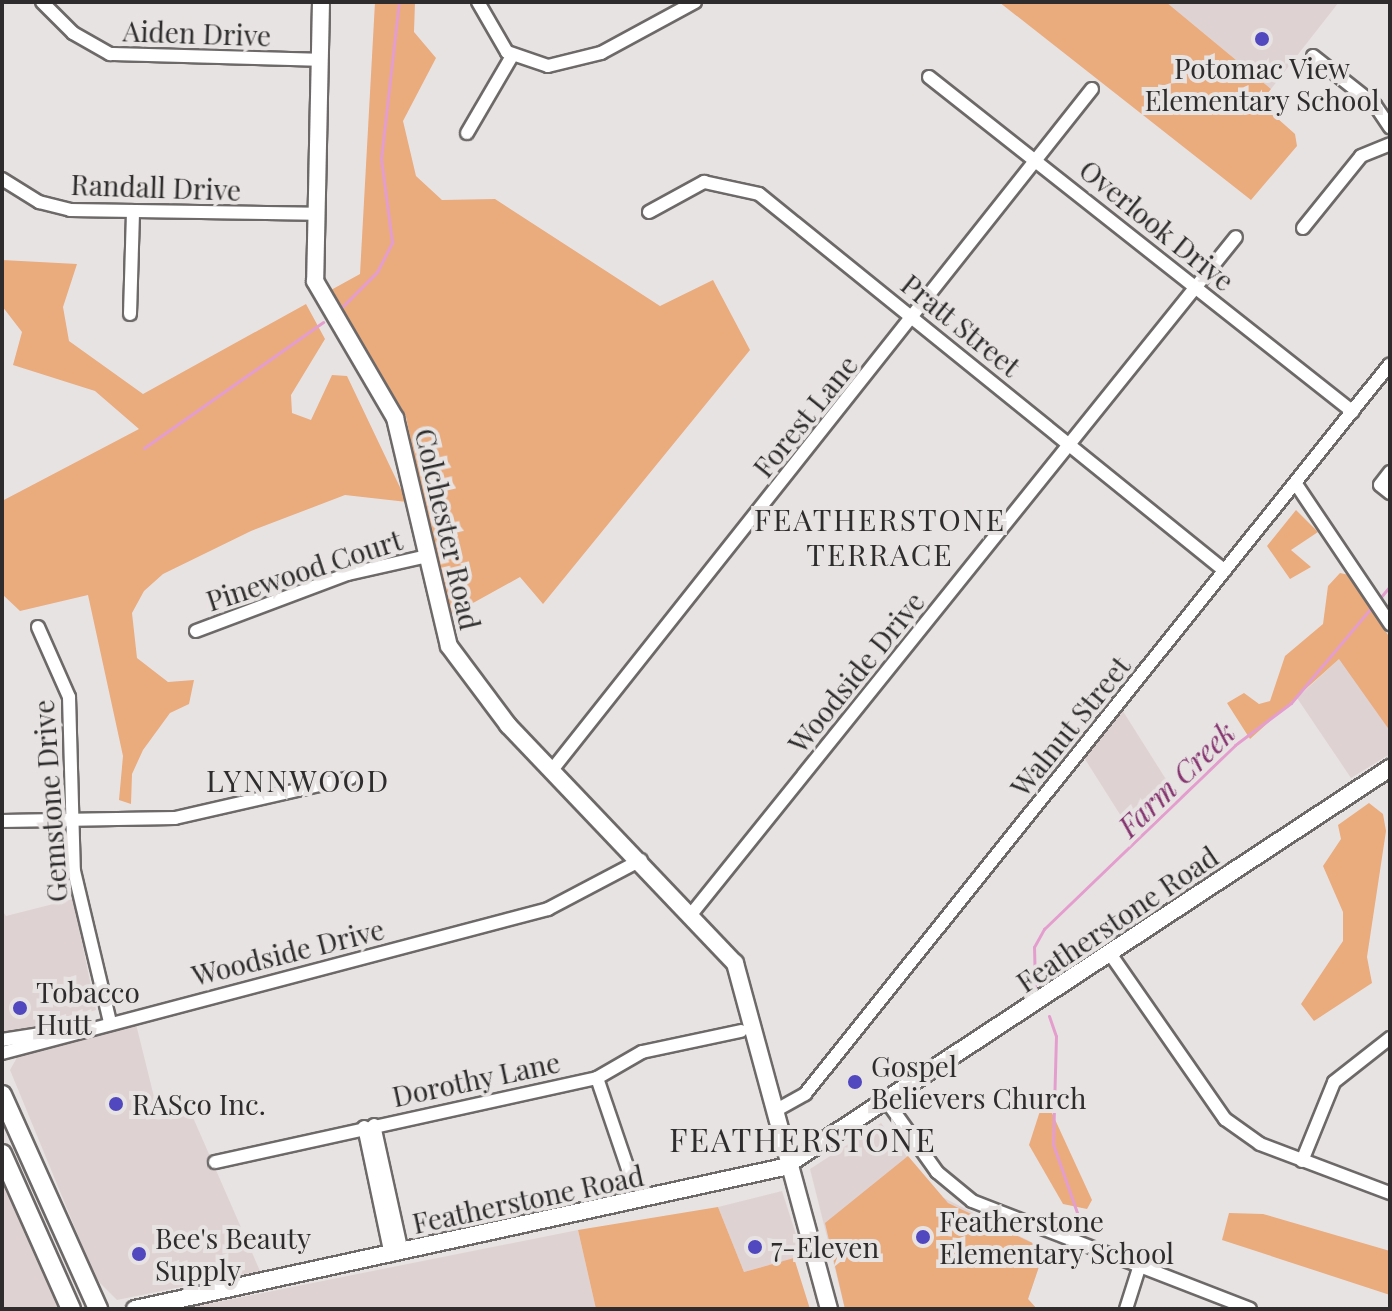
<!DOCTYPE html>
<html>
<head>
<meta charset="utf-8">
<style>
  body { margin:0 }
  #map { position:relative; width:1392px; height:1311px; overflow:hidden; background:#e8e3e3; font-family:"Playfair Display",serif }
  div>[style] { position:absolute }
  .built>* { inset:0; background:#dfd2d2 }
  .green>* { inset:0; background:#eaab7d }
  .stream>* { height:3px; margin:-1.5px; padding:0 1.5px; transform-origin:1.5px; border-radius:1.5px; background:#e49ece }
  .roads { filter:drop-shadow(2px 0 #6d6969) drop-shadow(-2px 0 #6d6969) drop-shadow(0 2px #6d6969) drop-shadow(0 -2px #6d6969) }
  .street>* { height:12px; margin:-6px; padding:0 6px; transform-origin:6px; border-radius:6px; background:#fff }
  .secondary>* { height:16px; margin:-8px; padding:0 8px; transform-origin:8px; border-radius:8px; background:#fff }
  .primary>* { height:18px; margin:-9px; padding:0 9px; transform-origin:9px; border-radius:9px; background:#fff }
  .dots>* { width:22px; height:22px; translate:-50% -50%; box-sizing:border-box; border:4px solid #e8e3e3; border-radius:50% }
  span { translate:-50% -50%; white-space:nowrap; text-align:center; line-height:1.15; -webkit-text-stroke:8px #e8e3e3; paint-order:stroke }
  .street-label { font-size:28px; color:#2e2c2c }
  .poi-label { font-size:28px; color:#2e2c2c }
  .left { translate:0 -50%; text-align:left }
  .neighbourhood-label { font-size:30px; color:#2e2c2c; letter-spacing:2px }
  .water-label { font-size:30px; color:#84336f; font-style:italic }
  .quarter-label { font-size:32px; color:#2e2c2c; letter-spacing:2px }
  .frame { position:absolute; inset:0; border:4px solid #2e2c2c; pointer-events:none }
</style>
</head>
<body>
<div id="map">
  <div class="built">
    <i style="clip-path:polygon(1166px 2px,1339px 2px,1271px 89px)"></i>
    <i style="clip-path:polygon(1340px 658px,1390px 731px,1390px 754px,1351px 778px,1297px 698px)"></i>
    <i style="clip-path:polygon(1121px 708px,1174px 792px,1126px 824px,1083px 756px)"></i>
    <i style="clip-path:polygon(73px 899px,96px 1010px,2px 1037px,2px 910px,6px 916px)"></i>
    <i style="clip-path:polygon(136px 1024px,158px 1113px,188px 1106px,260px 1271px,117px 1300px,96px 1279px,10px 1070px,20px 1052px)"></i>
    <i style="clip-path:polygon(881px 1123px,938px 1195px,1045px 1249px,1028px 1299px,1037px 1309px,845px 1309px,810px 1169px)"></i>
    <i style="clip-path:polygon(2px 1169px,62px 1309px,2px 1309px)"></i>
    <i style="clip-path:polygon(782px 1191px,803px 1256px,744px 1272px,718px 1207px)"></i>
    <i style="clip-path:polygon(578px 1230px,596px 1309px,182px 1309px)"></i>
  </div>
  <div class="green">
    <i style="clip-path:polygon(375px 2px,415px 2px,414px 32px,436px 58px,403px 121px,416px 176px,442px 200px,495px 199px,660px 306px,713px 280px,750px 350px,543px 604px,520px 577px,446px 618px,406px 417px,331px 290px,360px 274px)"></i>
    <i style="clip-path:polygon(999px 2px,1166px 2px,1271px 89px,1260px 103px,1295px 134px,1297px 146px,1251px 200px)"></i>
    <i style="clip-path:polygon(2px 260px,77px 264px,63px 307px,69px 341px,143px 394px,306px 304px,325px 339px,291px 395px,292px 413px,311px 420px,332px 375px,347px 376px,407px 502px,345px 495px,251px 531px,163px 574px,144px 591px,132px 613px,137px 658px,168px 682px,194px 680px,189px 704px,170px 713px,143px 750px,132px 774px,131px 804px,119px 800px,123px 756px,88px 595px,20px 611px,2px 594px,2px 501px,139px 429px,95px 391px,13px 365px,22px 332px,2px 306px)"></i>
    <i style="clip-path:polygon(1296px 510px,1318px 532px,1291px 550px,1311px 567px,1290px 579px,1267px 546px)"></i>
    <i style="clip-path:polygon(1340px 573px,1349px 575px,1390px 638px,1390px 731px,1339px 659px,1250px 739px,1227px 703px,1244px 693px,1259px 704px,1270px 701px,1285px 656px,1323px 624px,1328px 586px)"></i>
    <i style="clip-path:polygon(1369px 803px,1383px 814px,1386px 831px,1367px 957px,1372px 983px,1314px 1021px,1301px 1004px,1343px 941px,1343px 912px,1323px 866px,1341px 839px,1338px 825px)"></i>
    <i style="clip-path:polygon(1040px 1111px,1052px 1113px,1092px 1200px,1087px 1209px,1063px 1204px,1029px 1145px)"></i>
    <i style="clip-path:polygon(908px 1156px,948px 1203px,1045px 1249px,1028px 1299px,1037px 1309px,845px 1309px,825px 1223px)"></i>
    <i style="clip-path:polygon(718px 1207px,744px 1272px,794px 1258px,810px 1309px,596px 1309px,578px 1230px)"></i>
    <i style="clip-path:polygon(1229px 1213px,1263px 1214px,1390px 1251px,1390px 1295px,1222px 1240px)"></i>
  </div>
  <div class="stream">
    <i style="left:338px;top:311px;width:55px;rotate:-45deg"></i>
    <i style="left:377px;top:272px;width:34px;rotate:-63deg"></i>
    <i style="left:392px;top:242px;width:84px;rotate:-97.5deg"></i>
    <i style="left:381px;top:159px;width:158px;rotate:-83.5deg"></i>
    <i style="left:144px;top:448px;width:219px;rotate:-35.1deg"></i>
    <i style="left:1380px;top:598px;width:16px;rotate:-50deg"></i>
    <i style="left:1035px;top:987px;width:40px;rotate:-91.4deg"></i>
    <i style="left:1034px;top:947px;width:21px;rotate:-61deg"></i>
    <i style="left:1044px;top:929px;width:265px;rotate:-43.9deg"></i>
    <i style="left:1235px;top:745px;width:70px;rotate:-36.9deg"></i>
    <i style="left:1291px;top:703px;width:124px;rotate:-49.9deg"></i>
    <i style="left:1049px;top:1016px;width:21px;rotate:71deg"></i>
    <i style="left:1056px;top:1036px;width:108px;rotate:91.6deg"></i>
    <i style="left:1053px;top:1144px;width:88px;rotate:70.7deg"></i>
  </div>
  <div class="roads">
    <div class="street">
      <i style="left:42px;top:2px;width:44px;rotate:45deg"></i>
      <i style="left:73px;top:33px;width:43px;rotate:29.6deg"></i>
      <i style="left:110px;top:54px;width:210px;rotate:1.6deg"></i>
      <i style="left:478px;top:2px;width:58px;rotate:59.9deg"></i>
      <i style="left:507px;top:52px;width:43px;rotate:18.9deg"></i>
      <i style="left:548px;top:66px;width:55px;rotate:-13.8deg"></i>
      <i style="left:601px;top:53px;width:107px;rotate:-28.5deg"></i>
      <i style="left:1313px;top:56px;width:79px;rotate:38.3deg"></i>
      <i style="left:1375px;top:105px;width:27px;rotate:56deg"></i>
      <i style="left:929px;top:77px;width:540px;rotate:38.31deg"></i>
      <i style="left:467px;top:133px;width:89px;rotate:-59.7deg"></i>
      <i style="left:2px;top:179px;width:44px;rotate:31.9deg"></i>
      <i style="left:39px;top:202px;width:32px;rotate:14deg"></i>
      <i style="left:70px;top:210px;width:245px;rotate:0.9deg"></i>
      <i style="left:649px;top:212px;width:63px;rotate:-28.6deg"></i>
      <i style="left:704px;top:182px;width:56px;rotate:12.3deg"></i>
      <i style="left:759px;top:194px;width:599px;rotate:38.97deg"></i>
      <i style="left:1303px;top:228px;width:92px;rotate:-51.1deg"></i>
      <i style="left:1361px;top:156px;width:31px;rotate:-22deg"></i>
      <i style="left:130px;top:314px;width:103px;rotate:-88.3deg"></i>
      <i style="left:1390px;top:472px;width:16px;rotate:128deg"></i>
      <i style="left:1380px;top:485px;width:13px;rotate:39deg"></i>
      <i style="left:1296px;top:484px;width:169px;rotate:56.1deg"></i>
      <i style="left:38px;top:627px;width:77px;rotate:66.1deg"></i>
      <i style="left:69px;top:697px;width:174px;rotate:88.4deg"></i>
      <i style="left:74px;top:871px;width:155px;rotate:76.6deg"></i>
      <i style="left:196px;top:631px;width:162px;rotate:-20.6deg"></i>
      <i style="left:348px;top:574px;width:82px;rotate:-12.7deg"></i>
      <i style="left:552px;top:770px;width:869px;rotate:-51.59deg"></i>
      <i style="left:2px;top:821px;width:173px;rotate:-1deg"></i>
      <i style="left:175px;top:818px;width:180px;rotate:-12.9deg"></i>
      <i style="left:693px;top:912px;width:866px;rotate:-51.19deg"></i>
      <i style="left:1111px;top:955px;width:200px;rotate:55.2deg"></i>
      <i style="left:1225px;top:1119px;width:43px;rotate:35.5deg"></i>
      <i style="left:1260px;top:1144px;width:139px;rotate:20.7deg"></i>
      <i style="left:2px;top:1040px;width:65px;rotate:-8.9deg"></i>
      <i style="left:2px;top:1053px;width:565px;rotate:-14.77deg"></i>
      <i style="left:548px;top:909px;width:105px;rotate:-27.8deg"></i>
      <i style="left:597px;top:1078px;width:106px;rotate:71.2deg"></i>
      <i style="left:888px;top:1103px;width:85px;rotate:54.6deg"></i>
      <i style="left:937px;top:1172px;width:45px;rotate:39.6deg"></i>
      <i style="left:972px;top:1201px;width:298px;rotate:21.2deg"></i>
      <i style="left:780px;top:1108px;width:29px;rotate:-29deg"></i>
      <i style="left:805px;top:1094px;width:935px;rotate:-51.29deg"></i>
      <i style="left:374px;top:1125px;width:130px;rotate:77.6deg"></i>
      <i style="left:364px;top:1127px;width:131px;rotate:78.1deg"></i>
      <i style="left:1302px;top:1161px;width:85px;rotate:-67.9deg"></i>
      <i style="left:1334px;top:1082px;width:71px;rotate:-38.2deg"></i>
      <i style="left:215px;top:1162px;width:391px;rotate:-12.4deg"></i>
      <i style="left:597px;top:1078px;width:52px;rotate:-30deg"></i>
      <i style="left:642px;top:1052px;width:101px;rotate:-12deg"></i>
      <i style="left:1126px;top:1309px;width:43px;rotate:-72.4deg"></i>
    </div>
    <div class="secondary">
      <i style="left:321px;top:2px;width:279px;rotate:91.2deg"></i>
      <i style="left:315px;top:281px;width:159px;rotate:59.7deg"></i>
      <i style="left:395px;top:418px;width:234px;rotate:76.7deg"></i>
      <i style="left:449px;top:646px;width:99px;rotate:53.2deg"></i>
      <i style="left:508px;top:725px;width:329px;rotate:46.4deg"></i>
      <i style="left:735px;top:963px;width:359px;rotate:74.8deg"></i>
      <i style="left:135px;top:1309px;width:664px;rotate:-12.34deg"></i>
      <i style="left:784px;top:1167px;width:726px;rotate:-33.36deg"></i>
    </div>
    <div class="primary">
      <i style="left:2px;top:1095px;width:235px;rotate:65.8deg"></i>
      <i style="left:2px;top:1154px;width:170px;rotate:66deg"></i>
    </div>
  </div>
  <div class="dots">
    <i style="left:1262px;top:39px;background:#5147be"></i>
    <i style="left:20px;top:1008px;background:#5147be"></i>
    <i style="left:855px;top:1082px;background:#5147be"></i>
    <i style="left:116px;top:1104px;background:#5147be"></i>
    <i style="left:923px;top:1237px;background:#5147be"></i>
    <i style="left:755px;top:1247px;background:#5147be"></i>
    <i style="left:139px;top:1254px;background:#5147be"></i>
  </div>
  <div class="street-label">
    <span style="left:197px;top:33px;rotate:2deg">Aiden Drive</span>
    <span style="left:156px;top:187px;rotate:2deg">Randall Drive</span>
    <span style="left:1157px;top:225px;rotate:39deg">Overlook Drive</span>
    <span style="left:961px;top:325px;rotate:39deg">Pratt Street</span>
    <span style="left:805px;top:416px;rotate:-51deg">Forest Lane</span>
    <span style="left:448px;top:529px;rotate:77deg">Colchester Road</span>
    <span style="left:304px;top:570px;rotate:-18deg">Pinewood Court</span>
    <span style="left:856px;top:672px;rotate:-51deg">Woodside Drive</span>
    <span style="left:1070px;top:726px;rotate:-51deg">Walnut Street</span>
    <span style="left:50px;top:801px;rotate:-94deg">Gemstone Drive</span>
    <span style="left:1117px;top:919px;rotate:-34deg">Featherstone Road</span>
    <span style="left:288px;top:952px;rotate:-14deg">Woodside Drive</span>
    <span style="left:476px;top:1079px;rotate:-12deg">Dorothy Lane</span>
    <span style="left:528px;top:1199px;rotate:-12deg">Featherstone Road</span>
  </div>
  <div class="poi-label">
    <span style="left:1262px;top:84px">Potomac View<br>Elementary School</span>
    <span class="left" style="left:36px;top:1008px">Tobacco<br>Hutt</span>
    <span class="left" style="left:871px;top:1082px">Gospel<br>Believers Church</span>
    <span class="left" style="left:132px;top:1104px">RASco Inc.</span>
    <span class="left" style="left:939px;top:1237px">Featherstone<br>Elementary School</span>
    <span class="left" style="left:155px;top:1254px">Bee's Beauty<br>Supply</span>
    <span class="left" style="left:771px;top:1247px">7-Eleven</span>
  </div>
  <div class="neighbourhood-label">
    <span style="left:880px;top:536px">FEATHERSTONE<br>TERRACE</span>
    <span style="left:298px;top:780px">LYNNWOOD</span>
  </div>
  <div class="water-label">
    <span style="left:1176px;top:779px;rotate:-44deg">Farm Creek</span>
  </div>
  <div class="quarter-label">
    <span style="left:803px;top:1139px">FEATHERSTONE</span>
  </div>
  <div class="frame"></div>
</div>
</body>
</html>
